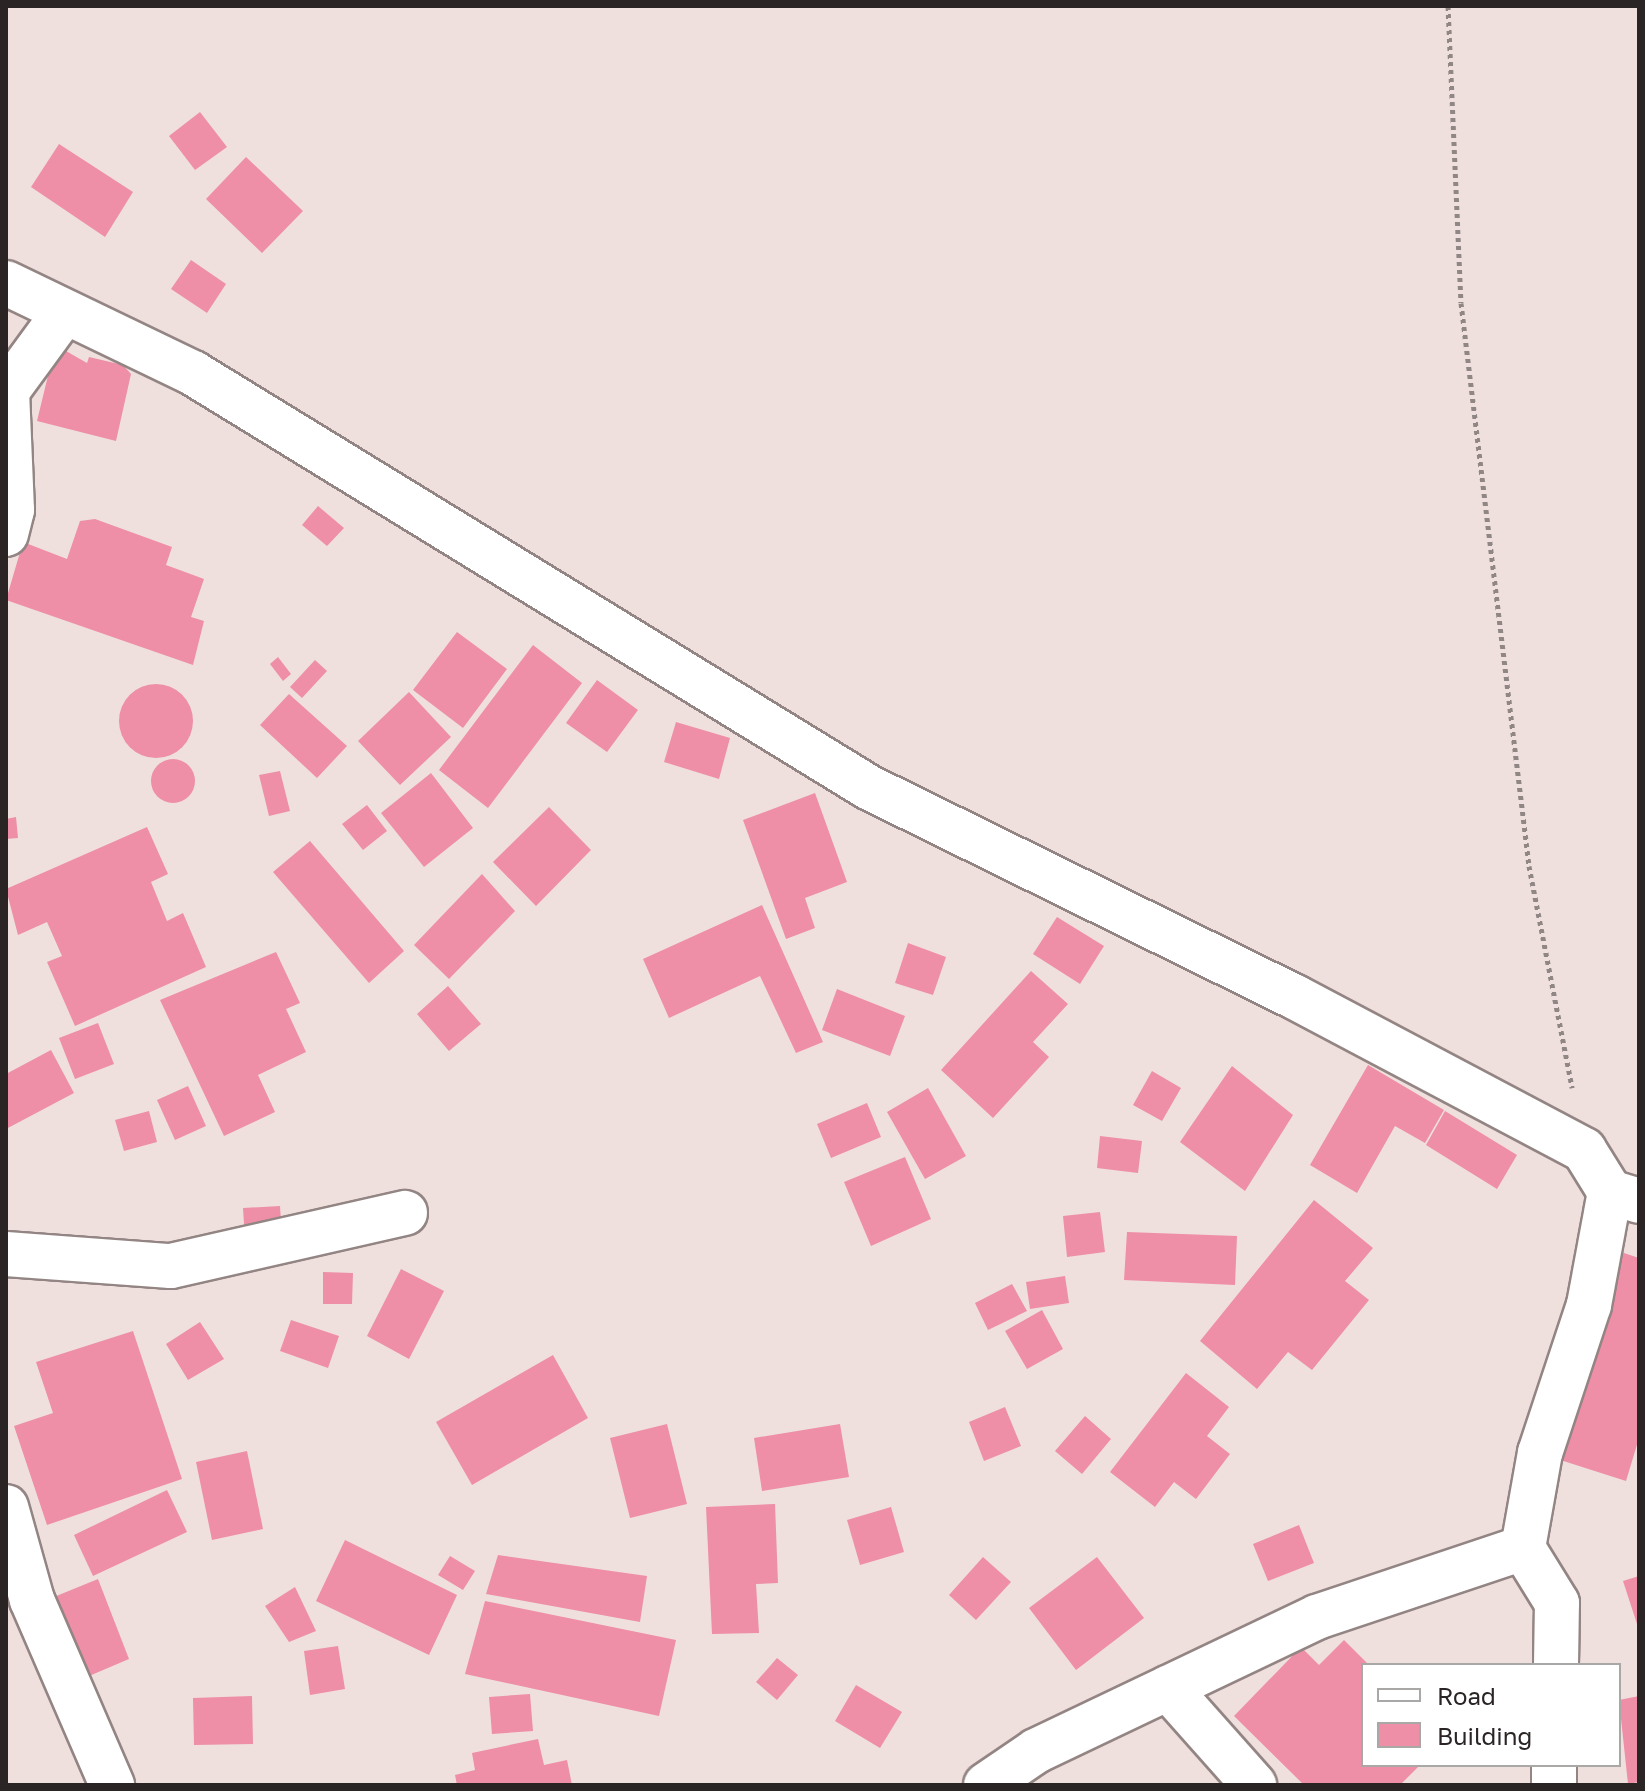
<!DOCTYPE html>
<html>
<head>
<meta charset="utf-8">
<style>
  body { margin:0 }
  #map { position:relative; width:1645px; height:1791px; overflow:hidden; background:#efe0de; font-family:"Golos Text",sans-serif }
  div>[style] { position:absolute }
  .building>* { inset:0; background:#ee8ea7 }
  .round { border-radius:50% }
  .path>* { height:5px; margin-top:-2.5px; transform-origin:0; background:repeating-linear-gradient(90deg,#908684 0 4px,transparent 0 8px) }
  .roads { filter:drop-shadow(2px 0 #938583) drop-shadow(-2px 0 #938583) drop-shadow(0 2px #938583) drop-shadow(0 -2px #938583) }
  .street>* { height:44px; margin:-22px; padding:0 22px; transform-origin:22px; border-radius:22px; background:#fff }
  span { translate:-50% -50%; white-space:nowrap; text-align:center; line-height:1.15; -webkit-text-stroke:6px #fff; paint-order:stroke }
  .frame { position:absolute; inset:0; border:8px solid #2a2524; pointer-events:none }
  .legend { position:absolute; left:1361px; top:1663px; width:260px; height:104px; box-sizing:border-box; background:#fff; border:2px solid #aaa8a7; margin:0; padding:10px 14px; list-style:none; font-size:24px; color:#2a2524 }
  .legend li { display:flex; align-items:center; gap:16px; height:40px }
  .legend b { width:40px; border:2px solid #aaa8a7 }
</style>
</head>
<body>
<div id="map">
  <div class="building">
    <i style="clip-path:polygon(200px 112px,227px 147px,195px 170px,169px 136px)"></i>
    <i style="clip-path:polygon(59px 144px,133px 192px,105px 237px,31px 187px)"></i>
    <i style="clip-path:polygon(246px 157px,303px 211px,262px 253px,206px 199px)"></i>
    <i style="clip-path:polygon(191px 260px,226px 284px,207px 313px,171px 289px)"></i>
    <i style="clip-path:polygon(66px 351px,87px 363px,89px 357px,123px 365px,131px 374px,116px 441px,37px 421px,53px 355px)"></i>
    <i style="clip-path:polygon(318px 506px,344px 528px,327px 546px,302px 525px)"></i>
    <i style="clip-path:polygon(95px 519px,172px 547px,166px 565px,204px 579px,191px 617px,204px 621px,193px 665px,6px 600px,23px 542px,67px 559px,80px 521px)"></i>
    <i style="clip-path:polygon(457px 632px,507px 669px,463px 728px,413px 690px)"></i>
    <i style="clip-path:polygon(533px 645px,582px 683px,488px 808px,439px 770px)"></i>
    <i style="clip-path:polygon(278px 657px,291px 674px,283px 681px,270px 664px)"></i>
    <i style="clip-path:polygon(315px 660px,327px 671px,302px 698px,290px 687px)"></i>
    <i style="clip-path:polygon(597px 680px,638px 710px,607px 752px,566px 723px)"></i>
    <i class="round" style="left:119px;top:684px;width:74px;height:74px"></i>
    <i style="clip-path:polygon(409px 692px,451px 737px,400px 785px,358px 741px)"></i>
    <i style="clip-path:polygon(289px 694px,347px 746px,317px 778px,260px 725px)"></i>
    <i style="clip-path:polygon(676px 722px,730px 738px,719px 779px,664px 762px)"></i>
    <i class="round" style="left:151px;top:759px;width:44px;height:44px"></i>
    <i style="clip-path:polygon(280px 771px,290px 811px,269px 816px,259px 775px)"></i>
    <i style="clip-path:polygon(431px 773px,473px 828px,424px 867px,381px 813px)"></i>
    <i style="clip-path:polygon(815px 793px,847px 882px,805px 898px,815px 928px,786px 939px,743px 820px)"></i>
    <i style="clip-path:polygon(367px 805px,387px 831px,363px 850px,342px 824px)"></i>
    <i style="clip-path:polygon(549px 807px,591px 850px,536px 906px,493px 862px)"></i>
    <i style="clip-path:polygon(16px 817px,18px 838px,6px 839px,6px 819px)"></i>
    <i style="clip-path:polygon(147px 827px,168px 874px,151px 882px,167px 921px,183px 913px,206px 967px,75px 1026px,47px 962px,62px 956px,47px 922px,18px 935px,6px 889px)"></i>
    <i style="clip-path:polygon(310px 841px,404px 951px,369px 983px,273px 872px)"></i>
    <i style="clip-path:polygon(482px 874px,515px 911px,449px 979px,414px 945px)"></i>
    <i style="clip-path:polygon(762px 905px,823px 1042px,796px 1053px,760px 976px,669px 1018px,643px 959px)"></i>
    <i style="clip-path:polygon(1057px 917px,1104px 946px,1080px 984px,1033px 954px)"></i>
    <i style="clip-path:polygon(908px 943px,946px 957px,933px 995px,895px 983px)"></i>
    <i style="clip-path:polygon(276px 952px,300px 1003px,286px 1009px,306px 1052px,258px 1075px,275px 1112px,224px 1136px,160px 1000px)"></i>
    <i style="clip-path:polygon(1031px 971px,1068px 1004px,1033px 1042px,1049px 1057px,993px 1118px,941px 1070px)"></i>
    <i style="clip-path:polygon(448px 986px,481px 1024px,449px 1051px,417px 1014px)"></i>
    <i style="clip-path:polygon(837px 989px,905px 1016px,890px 1056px,822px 1030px)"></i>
    <i style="clip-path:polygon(98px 1023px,114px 1064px,75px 1079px,59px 1038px)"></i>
    <i style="clip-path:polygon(51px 1050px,74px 1093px,6px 1129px,6px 1074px)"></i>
    <i style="clip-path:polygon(1368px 1065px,1444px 1110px,1425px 1143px,1395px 1126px,1357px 1193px,1310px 1165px)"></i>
    <i style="clip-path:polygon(1232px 1066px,1293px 1115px,1245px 1191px,1180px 1142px)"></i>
    <i style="clip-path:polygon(1152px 1071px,1181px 1088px,1162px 1121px,1133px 1105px)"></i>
    <i style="clip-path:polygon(188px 1086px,206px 1126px,175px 1140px,157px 1100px)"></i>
    <i style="clip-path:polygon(928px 1088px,966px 1156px,925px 1179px,887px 1112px)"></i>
    <i style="clip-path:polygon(867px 1103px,881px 1137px,831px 1158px,817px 1124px)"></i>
    <i style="clip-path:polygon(149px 1111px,157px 1142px,124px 1151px,115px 1120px)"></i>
    <i style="clip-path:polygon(1445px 1111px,1517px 1155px,1497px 1189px,1426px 1145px)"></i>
    <i style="clip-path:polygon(1100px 1136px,1142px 1141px,1138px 1173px,1097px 1168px)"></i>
    <i style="clip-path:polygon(905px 1157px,931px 1219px,871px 1246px,844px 1182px)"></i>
    <i style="clip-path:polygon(1314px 1200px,1373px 1248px,1345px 1281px,1369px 1300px,1312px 1370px,1288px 1352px,1257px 1389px,1200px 1341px)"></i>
    <i style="clip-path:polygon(280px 1206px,282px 1236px,245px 1239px,243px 1208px)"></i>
    <i style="clip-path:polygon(1100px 1212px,1105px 1252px,1067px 1257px,1063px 1216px)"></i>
    <i style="clip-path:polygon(1127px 1232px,1237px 1236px,1235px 1285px,1124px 1280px)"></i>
    <i style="clip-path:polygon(1618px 1251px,1639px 1258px,1639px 1438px,1626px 1481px,1554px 1458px)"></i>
    <i style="clip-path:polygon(401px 1269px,444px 1291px,409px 1359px,367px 1336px)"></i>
    <i style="clip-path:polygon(323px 1272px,353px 1273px,352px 1304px,323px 1304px)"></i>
    <i style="clip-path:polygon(1065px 1276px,1069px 1303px,1030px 1309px,1026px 1282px)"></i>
    <i style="clip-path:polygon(1012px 1284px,1027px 1311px,988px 1330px,975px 1303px)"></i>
    <i style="clip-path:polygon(1042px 1310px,1063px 1349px,1027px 1369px,1005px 1331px)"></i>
    <i style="clip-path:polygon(291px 1320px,339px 1336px,328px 1368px,280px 1351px)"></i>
    <i style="clip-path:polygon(200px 1322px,224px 1359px,188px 1380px,166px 1344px)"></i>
    <i style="clip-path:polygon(133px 1331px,182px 1479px,47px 1525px,14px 1426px,53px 1413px,36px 1362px)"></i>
    <i style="clip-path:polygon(553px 1355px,588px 1418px,472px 1485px,436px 1422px)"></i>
    <i style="clip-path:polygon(1186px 1373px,1229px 1407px,1207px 1436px,1230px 1454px,1196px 1499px,1174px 1482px,1155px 1507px,1110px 1472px)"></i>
    <i style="clip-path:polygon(1005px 1407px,1021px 1446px,984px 1461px,969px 1422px)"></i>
    <i style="clip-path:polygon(1085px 1416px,1111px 1439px,1082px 1474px,1055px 1451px)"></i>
    <i style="clip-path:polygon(667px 1424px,687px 1504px,630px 1518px,610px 1438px)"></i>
    <i style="clip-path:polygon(840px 1424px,849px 1477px,762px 1491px,754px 1438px)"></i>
    <i style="clip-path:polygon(247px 1451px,263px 1529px,212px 1540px,196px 1462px)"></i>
    <i style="clip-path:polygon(167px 1490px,187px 1532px,93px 1576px,74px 1535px)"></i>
    <i style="clip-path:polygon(775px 1504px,778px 1583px,756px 1584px,759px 1633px,712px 1634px,706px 1507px)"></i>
    <i style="clip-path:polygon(891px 1507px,904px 1552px,860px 1565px,847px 1520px)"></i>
    <i style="clip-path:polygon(1299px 1525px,1314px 1563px,1268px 1581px,1253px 1544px)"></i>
    <i style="clip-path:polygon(345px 1540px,457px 1595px,429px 1655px,316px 1601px)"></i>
    <i style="clip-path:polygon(498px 1555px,647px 1576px,640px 1622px,486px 1594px)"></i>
    <i style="clip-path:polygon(450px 1556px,475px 1571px,463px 1590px,438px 1575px)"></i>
    <i style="clip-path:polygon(983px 1557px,1011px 1582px,976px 1620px,949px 1595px)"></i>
    <i style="clip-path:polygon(1097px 1557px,1144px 1618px,1076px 1670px,1029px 1608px)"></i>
    <i style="clip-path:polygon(1639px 1576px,1639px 1627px,1638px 1627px,1623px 1581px)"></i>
    <i style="clip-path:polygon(98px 1579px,129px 1659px,82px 1679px,49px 1599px)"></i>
    <i style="clip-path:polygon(295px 1587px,316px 1631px,289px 1642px,265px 1606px)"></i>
    <i style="clip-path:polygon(485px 1601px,676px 1640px,659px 1716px,465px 1674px)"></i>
    <i style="clip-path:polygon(1344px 1640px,1369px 1665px,1363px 1765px,1420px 1765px,1400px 1785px,1304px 1785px,1234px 1716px,1301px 1647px,1319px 1665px)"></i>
    <i style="clip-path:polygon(338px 1646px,345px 1689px,310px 1695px,304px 1651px)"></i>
    <i style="clip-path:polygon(777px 1658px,798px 1675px,777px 1700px,756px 1682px)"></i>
    <i style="clip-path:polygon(856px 1685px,902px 1712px,880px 1748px,835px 1721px)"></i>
    <i style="clip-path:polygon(530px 1694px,533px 1731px,492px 1734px,489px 1697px)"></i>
    <i style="clip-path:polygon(252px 1696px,253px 1744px,194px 1745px,193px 1698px)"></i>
    <i style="clip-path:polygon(1639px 1696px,1639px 1782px,1628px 1784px,1619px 1700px)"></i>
    <i style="clip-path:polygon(538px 1739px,544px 1765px,567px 1760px,572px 1785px,457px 1785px,455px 1775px,475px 1770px,472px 1753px)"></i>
  </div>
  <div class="path">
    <i style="left:1448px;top:6px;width:297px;rotate:87.5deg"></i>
    <i style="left:1461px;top:303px;width:567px;rotate:83.11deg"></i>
    <i style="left:1529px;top:866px;width:226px;rotate:79deg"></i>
  </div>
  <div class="roads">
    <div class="street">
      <i style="left:6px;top:283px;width:208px;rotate:25.7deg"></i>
      <i style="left:193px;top:373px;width:792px;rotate:31.52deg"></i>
      <i style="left:868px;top:787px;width:476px;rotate:26.2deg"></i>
      <i style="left:1295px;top:997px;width:327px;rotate:27.9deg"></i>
      <i style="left:1584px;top:1150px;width:49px;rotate:58.2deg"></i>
      <i style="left:1610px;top:1192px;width:30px;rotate:17deg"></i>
      <i style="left:6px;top:534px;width:25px;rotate:-76deg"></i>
      <i style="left:12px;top:510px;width:119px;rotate:-92.4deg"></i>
      <i style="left:7px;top:391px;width:97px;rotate:-53.8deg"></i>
      <i style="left:6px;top:1254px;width:165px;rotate:4.2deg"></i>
      <i style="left:171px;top:1266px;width:240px;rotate:-12.8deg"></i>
      <i style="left:6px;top:1507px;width:97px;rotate:74.4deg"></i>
      <i style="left:32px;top:1600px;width:202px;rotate:66.6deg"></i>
      <i style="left:1556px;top:1665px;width:62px;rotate:-89.1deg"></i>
      <i style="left:1557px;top:1603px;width:65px;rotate:-121.7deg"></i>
      <i style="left:1523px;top:1548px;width:97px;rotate:-79.9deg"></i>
      <i style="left:1540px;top:1453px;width:156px;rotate:-71.7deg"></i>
      <i style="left:1589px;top:1305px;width:115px;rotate:-79.5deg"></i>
      <i style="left:1168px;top:1688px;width:130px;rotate:48.4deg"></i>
      <i style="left:986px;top:1785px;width:60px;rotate:-34.2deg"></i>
      <i style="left:1036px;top:1751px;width:311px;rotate:-25.5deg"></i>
      <i style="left:1317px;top:1617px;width:217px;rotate:-18.5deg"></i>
      <i style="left:1554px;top:1785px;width:20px;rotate:-90deg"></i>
    </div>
  </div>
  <div class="frame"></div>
  <ul class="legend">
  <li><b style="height:10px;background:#fff"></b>Road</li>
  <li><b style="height:22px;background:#ee8ea7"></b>Building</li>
  </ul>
</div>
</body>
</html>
